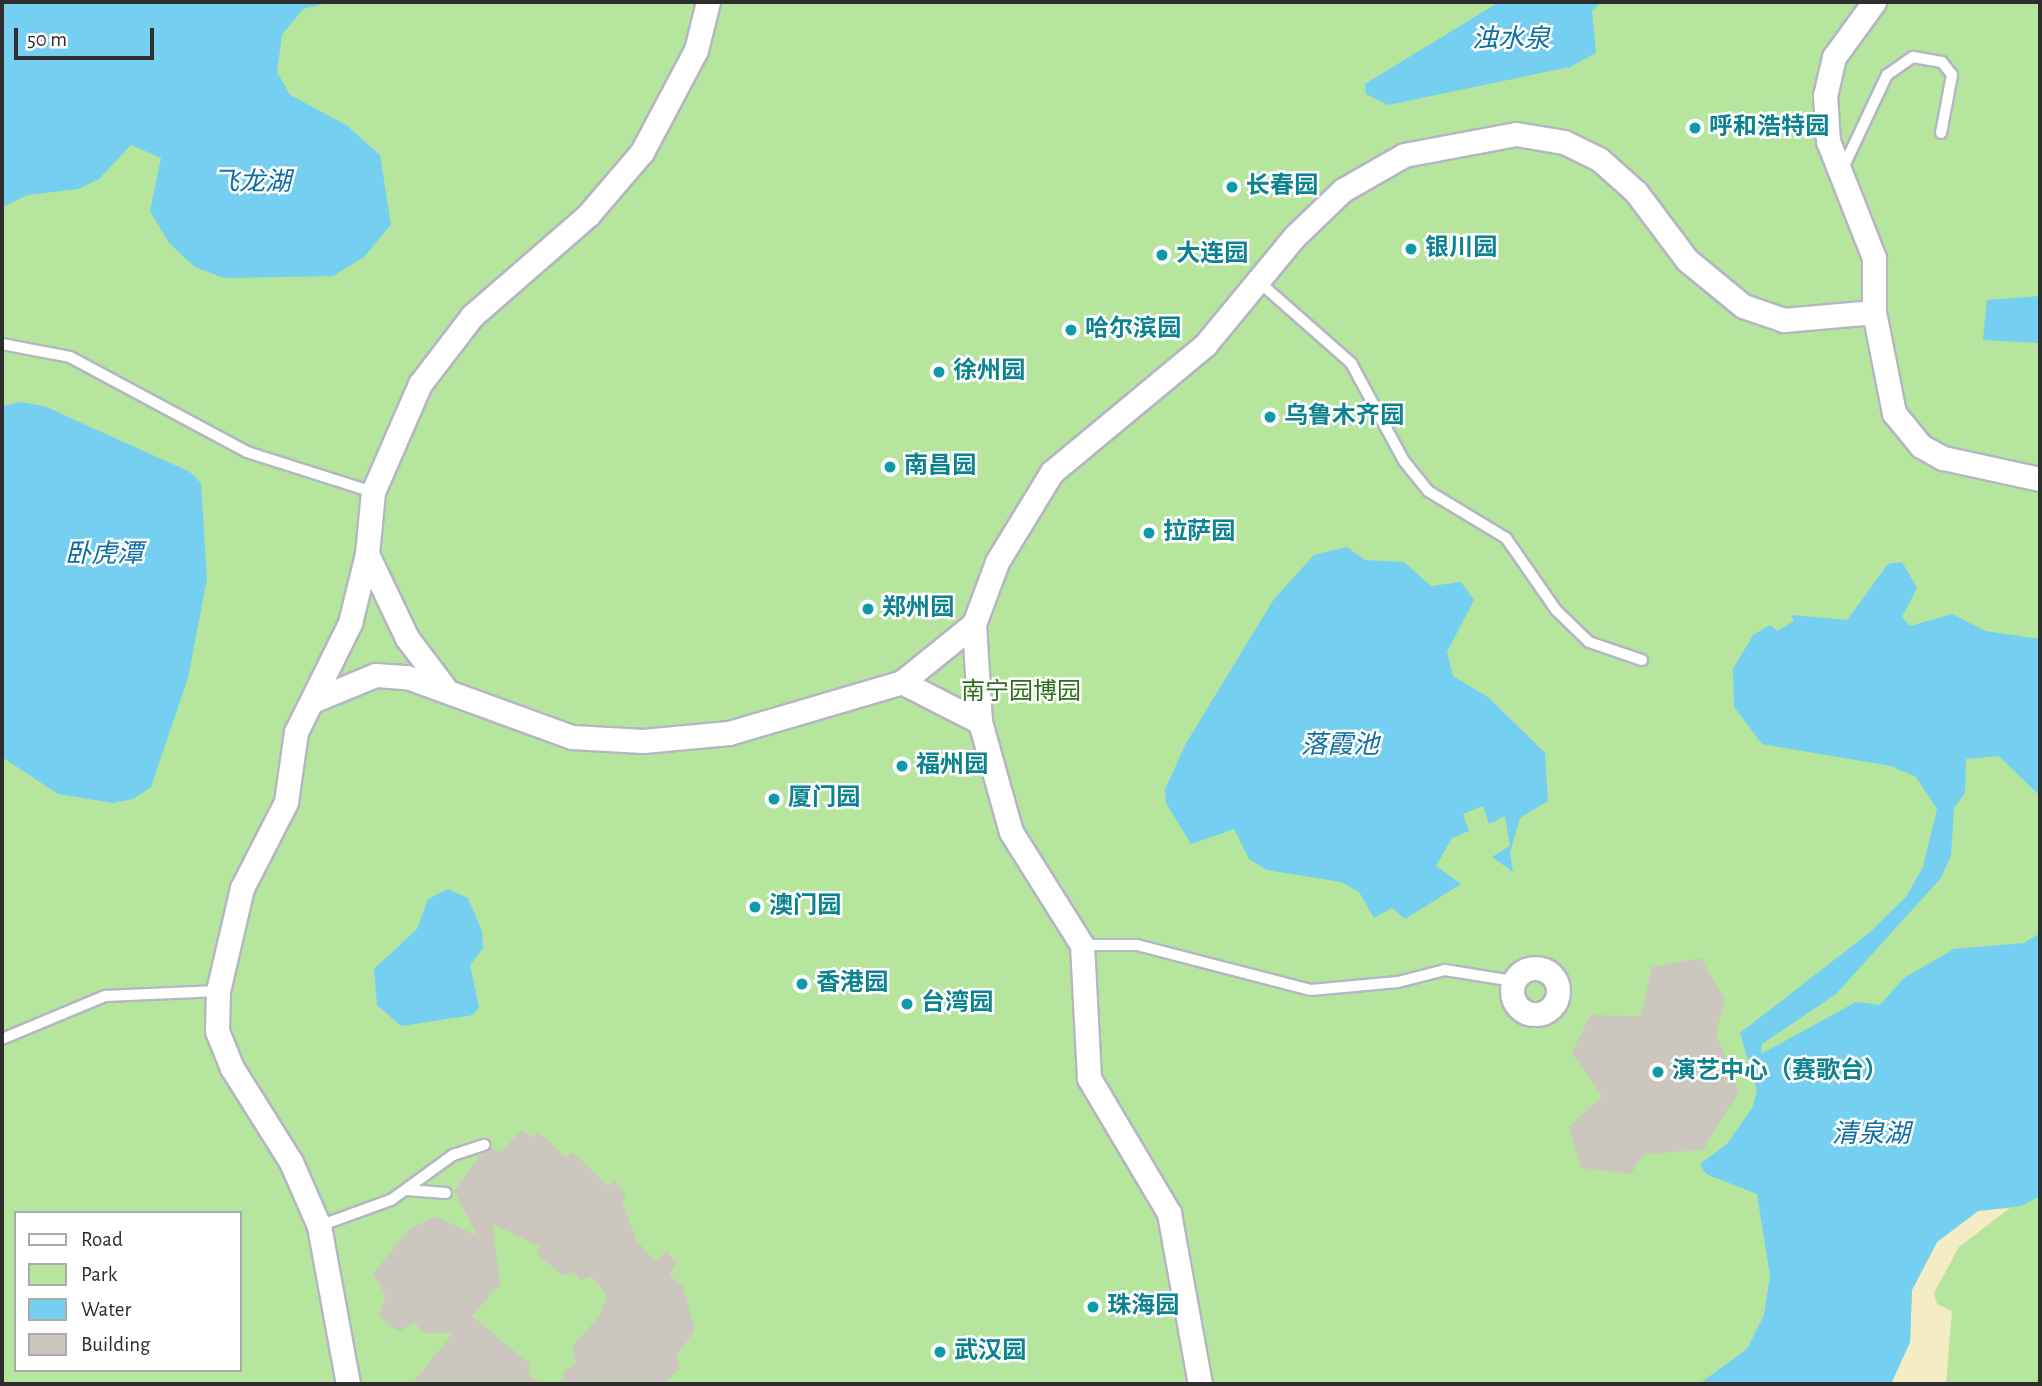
<!DOCTYPE html>
<html>
<head>
<meta charset="utf-8">
<style>
  body { margin:0 }
  #map { position:relative; width:2042px; height:1386px; overflow:hidden; background:#efe9e1; font-family:"Alegreya Sans","Noto Sans SC",sans-serif }
  div>[style] { position:absolute }
  .green>* { inset:0; background:#b6e59e }
  .sand>* { inset:0; background:#f3ecc5 }
  .water>* { inset:0; background:#75cff0 }
  .building>* { inset:0; background:#cbc7bf }
  .roads { filter:drop-shadow(2px 0 #b4b7c1) drop-shadow(-2px 0 #b4b7c1) drop-shadow(0 2px #b4b7c1) drop-shadow(0 -2px #b4b7c1) }
  .service>* { height:10px; margin:-5px; padding:0 5px; transform-origin:5px; border-radius:5px; background:#fff }
  .minor>* { height:23px; margin:-11.5px; padding:0 11.5px; transform-origin:11.5px; border-radius:11.5px; background:#fff }
  .minor>.ring { margin:-11.5px; padding:0; box-sizing:content-box; background:none; border:23px solid #fff; border-radius:50% }
  .dots>* { width:19px; height:19px; translate:-50% -50%; box-sizing:border-box; border:4px solid #fff; border-radius:50% }
  span { translate:-50% -50%; white-space:nowrap; text-align:center; line-height:1.15; -webkit-text-stroke:5px #fff; paint-order:stroke }
  .culture-label { font-size:24px; color:#0d838f; font-weight:700 }
  .left { translate:0 -50%; text-align:left }
  .park-label { font-size:24px; color:#2c6e1b }
  .water-label { font-size:26px; color:#0d6fa3; font-style:italic }
  .frame { position:absolute; inset:0; border:4px solid #2e2e2e; pointer-events:none }
  .legend { position:absolute; left:14px; top:1211px; width:228px; height:161px; box-sizing:border-box; background:#fff; border:2px solid #ababab; margin:0; padding:9px 12px; list-style:none; font-size:21px; color:#2e2e2e }
  .legend li { display:flex; align-items:center; gap:14px; height:35px }
  .legend b { width:35px; border:2px solid #ababab }
  .scale { position:absolute; left:14px; top:28px; width:140px; height:32px; box-sizing:border-box; border:4px solid #2e2e2e; border-top:0; padding-left:9px; font-size:21px; line-height:24px; white-space:nowrap; color:#2e2e2e; -webkit-text-stroke:5px #fff; paint-order:stroke }
</style>
</head>
<body>
<div id="map">
  <div class="green">
    <i style="clip-path:polygon(evenodd,2px 2px,2040px 2px,2040px 1384px,2px 1384px,2px 2px,16px 1213px,240px 1213px,240px 1370px,16px 1370px,16px 1213px)"></i>
  </div>
  <div class="sand">
    <i style="clip-path:polygon(2010px 1208px,1959px 1247px,1934px 1293px,1937px 1304px,1952px 1311px,1946px 1384px,1891px 1384px,1910px 1342px,1912px 1290px,1937px 1242px,1978px 1211px)"></i>
  </div>
  <div class="water">
    <i style="clip-path:polygon(2px 2px,331px 2px,303px 9px,282px 35px,277px 72px,290px 95px,346px 125px,380px 155px,391px 225px,364px 257px,333px 276px,224px 278px,195px 267px,169px 243px,150px 211px,161px 158px,131px 145px,99px 179px,78px 189px,28px 195px,2px 207px)"></i>
    <i style="clip-path:polygon(1499px 2px,1601px 2px,1592px 11px,1596px 53px,1570px 67px,1388px 105px,1366px 94px,1365px 84px)"></i>
    <i style="clip-path:polygon(2040px 296px,2040px 343px,1983px 340px,1987px 300px)"></i>
    <i style="clip-path:polygon(20px 402px,44px 406px,190px 472px,201px 483px,207px 579px,188px 678px,151px 787px,133px 799px,113px 803px,58px 794px,2px 757px,2px 406px)"></i>
    <i style="clip-path:polygon(1347px 547px,1365px 560px,1404px 562px,1431px 586px,1461px 582px,1474px 600px,1447px 652px,1453px 676px,1488px 697px,1545px 753px,1548px 801px,1520px 818px,1510px 853px,1513px 872px,1492px 857px,1510px 846px,1505px 816px,1489px 824px,1483px 806px,1463px 814px,1469px 831px,1452px 838px,1436px 866px,1461px 884px,1405px 919px,1392px 908px,1374px 918px,1359px 892px,1341px 882px,1267px 870px,1249px 859px,1234px 829px,1191px 844px,1166px 803px,1165px 790px,1185px 745px,1274px 599px,1314px 555px)"></i>
    <i style="clip-path:polygon(1902px 562px,1917px 588px,1902px 617px,1910px 626px,1952px 614px,1985px 631px,2040px 639px,2040px 796px,1999px 756px,1966px 759px,1965px 793px,1954px 808px,1951px 856px,1941px 878px,1836px 994px,1762px 1044px,1761px 1054px,1856px 1002px,1880px 1005px,1904px 978px,1954px 949px,2024px 943px,2040px 933px,2040px 1196px,2021px 1206px,1978px 1211px,1937px 1242px,1912px 1290px,1910px 1342px,1891px 1384px,1699px 1384px,1747px 1349px,1764px 1315px,1770px 1276px,1757px 1194px,1706px 1174px,1700px 1164px,1727px 1144px,1752px 1108px,1757px 1091px,1740px 1033px,1869px 933px,1906px 897px,1923px 867px,1937px 809px,1916px 777px,1891px 766px,1762px 744px,1734px 707px,1733px 669px,1753px 635px,1770px 625px,1777px 631px,1794px 621px,1791px 615px,1847px 620px,1888px 564px)"></i>
    <i style="clip-path:polygon(448px 889px,468px 898px,482px 931px,483px 948px,470px 965px,479px 1007px,473px 1015px,401px 1026px,377px 1005px,374px 969px,417px 929px,428px 899px)"></i>
  </div>
  <div class="building">
    <i style="clip-path:polygon(1701px 958px,1725px 1000px,1716px 1034px,1739px 1091px,1703px 1150px,1643px 1154px,1631px 1174px,1581px 1168px,1569px 1127px,1602px 1096px,1572px 1053px,1590px 1015px,1641px 1016px,1652px 967px)"></i>
    <i style="clip-path:polygon(522px 1130px,530px 1137px,539px 1132px,565px 1157px,573px 1152px,608px 1186px,614px 1180px,627px 1195px,622px 1201px,637px 1241px,655px 1261px,667px 1251px,677px 1263px,669px 1275px,683px 1287px,695px 1330px,676px 1357px,680px 1368px,663px 1384px,563px 1384px,564px 1371px,576px 1363px,572px 1346px,599px 1317px,607px 1296px,591px 1276px,580px 1281px,574px 1271px,564px 1276px,536px 1253px,540px 1247px,493px 1224px,500px 1284px,472px 1316px,530px 1364px,528px 1373px,541px 1384px,412px 1384px,453px 1333px,424px 1333px,414px 1322px,400px 1331px,390px 1327px,379px 1314px,386px 1296px,373px 1274px,408px 1230px,435px 1216px,478px 1236px,454px 1191px,482px 1154px,491px 1147px,500px 1153px)"></i>
  </div>
  <div class="roads">
    <div class="service">
      <i style="left:1842px;top:170px;width:105px;rotate:-64.7deg"></i>
      <i style="left:1887px;top:75px;width:32px;rotate:-35deg"></i>
      <i style="left:1913px;top:57px;width:29px;rotate:10deg"></i>
      <i style="left:1942px;top:62px;width:16px;rotate:52deg"></i>
      <i style="left:1952px;top:75px;width:59px;rotate:100.7deg"></i>
      <i style="left:1258px;top:281px;width:124px;rotate:41.4deg"></i>
      <i style="left:1351px;top:363px;width:111px;rotate:61.6deg"></i>
      <i style="left:1404px;top:461px;width:38px;rotate:51deg"></i>
      <i style="left:1428px;top:491px;width:91px;rotate:31.1deg"></i>
      <i style="left:1506px;top:538px;width:88px;rotate:55.2deg"></i>
      <i style="left:1556px;top:610px;width:46px;rotate:44.1deg"></i>
      <i style="left:1589px;top:642px;width:56px;rotate:18.8deg"></i>
      <i style="left:2px;top:344px;width:69px;rotate:10.8deg"></i>
      <i style="left:70px;top:357px;width:201px;rotate:28.2deg"></i>
      <i style="left:247px;top:452px;width:132px;rotate:17.6deg"></i>
      <i style="left:1082px;top:945px;width:55px"></i>
      <i style="left:1137px;top:945px;width:180px;rotate:14.5deg"></i>
      <i style="left:1311px;top:990px;width:87px;rotate:-5.3deg"></i>
      <i style="left:1398px;top:982px;width:49px;rotate:-14.3deg"></i>
      <i style="left:1445px;top:970px;width:70px;rotate:9.1deg"></i>
      <i style="left:2px;top:1039px;width:112px;rotate:-22.7deg"></i>
      <i style="left:105px;top:996px;width:113px;rotate:-2.5deg"></i>
      <i style="left:406px;top:1190px;width:40px;rotate:4.3deg"></i>
      <i style="left:319px;top:1226px;width:77px;rotate:-19.9deg"></i>
      <i style="left:391px;top:1200px;width:77px;rotate:-36deg"></i>
      <i style="left:453px;top:1155px;width:33px;rotate:-18deg"></i>
    </div>
    <div class="minor">
      <i style="left:1874px;top:2px;width:68px;rotate:126deg"></i>
      <i style="left:1834px;top:57px;width:39px;rotate:103deg"></i>
      <i style="left:1825px;top:95px;width:46px;rotate:86.3deg"></i>
      <i style="left:1828px;top:141px;width:126px;rotate:68.5deg"></i>
      <i style="left:1874px;top:258px;width:54px;rotate:90deg"></i>
      <i style="left:1874px;top:312px;width:103px;rotate:78.8deg"></i>
      <i style="left:1894px;top:413px;width:43px;rotate:50.7deg"></i>
      <i style="left:1921px;top:446px;width:25px;rotate:29deg"></i>
      <i style="left:1943px;top:458px;width:99px;rotate:12.2deg"></i>
      <i style="left:367px;top:554px;width:93px;rotate:64.5deg"></i>
      <i style="left:407px;top:638px;width:61px;rotate:52.9deg"></i>
      <i style="left:974px;top:624px;width:98px;rotate:86.5deg"></i>
      <i style="left:315px;top:700px;width:65px;rotate:-22.6deg"></i>
      <i style="left:375px;top:675px;width:32px;rotate:4deg"></i>
      <i style="left:407px;top:677px;width:176px;rotate:20deg"></i>
      <i style="left:572px;top:737px;width:71px;rotate:3.2deg"></i>
      <i style="left:643px;top:741px;width:86px;rotate:-5.3deg"></i>
      <i style="left:729px;top:733px;width:180px;rotate:-16.4deg"></i>
      <i class="ring" style="left:1512px;top:968px;width:23px;height:23px"></i>
      <i style="left:348px;top:1384px;width:161px;rotate:-100.4deg"></i>
      <i style="left:319px;top:1226px;width:70px;rotate:-113.6deg"></i>
      <i style="left:291px;top:1162px;width:111px;rotate:-122.1deg"></i>
      <i style="left:232px;top:1068px;width:40px;rotate:-112deg"></i>
      <i style="left:217px;top:1031px;width:40px;rotate:-88.6deg"></i>
      <i style="left:218px;top:991px;width:106px;rotate:-76.9deg"></i>
      <i style="left:242px;top:888px;width:97px;rotate:-62.9deg"></i>
      <i style="left:286px;top:802px;width:71px;rotate:-81.9deg"></i>
      <i style="left:296px;top:732px;width:122px;rotate:-63.6deg"></i>
      <i style="left:350px;top:623px;width:71px;rotate:-76.2deg"></i>
      <i style="left:367px;top:554px;width:62px;rotate:-84.5deg"></i>
      <i style="left:373px;top:492px;width:118px;rotate:-66.5deg"></i>
      <i style="left:420px;top:384px;width:86px;rotate:-52.6deg"></i>
      <i style="left:472px;top:316px;width:154px;rotate:-41deg"></i>
      <i style="left:588px;top:215px;width:83px;rotate:-49.4deg"></i>
      <i style="left:642px;top:152px;width:115px;rotate:-62.1deg"></i>
      <i style="left:696px;top:50px;width:49px;rotate:-76deg"></i>
      <i style="left:1200px;top:1384px;width:174px;rotate:-100.3deg"></i>
      <i style="left:1169px;top:1213px;width:157px;rotate:-120.7deg"></i>
      <i style="left:1089px;top:1078px;width:133px;rotate:-93deg"></i>
      <i style="left:1082px;top:945px;width:133px;rotate:-122.1deg"></i>
      <i style="left:1011px;top:832px;width:114px;rotate:-105.7deg"></i>
      <i style="left:980px;top:722px;width:88px;rotate:-152.9deg"></i>
      <i style="left:902px;top:682px;width:92px;rotate:-38.9deg"></i>
      <i style="left:974px;top:624px;width:66px;rotate:-69.6deg"></i>
      <i style="left:997px;top:562px;width:105px;rotate:-58.6deg"></i>
      <i style="left:1052px;top:472px;width:199px;rotate:-39.7deg"></i>
      <i style="left:1205px;top:345px;width:141px;rotate:-50.5deg"></i>
      <i style="left:1295px;top:236px;width:66px;rotate:-43.8deg"></i>
      <i style="left:1343px;top:190px;width:70px;rotate:-29.8deg"></i>
      <i style="left:1404px;top:155px;width:114px;rotate:-10.6deg"></i>
      <i style="left:1516px;top:134px;width:49px;rotate:9.5deg"></i>
      <i style="left:1564px;top:142px;width:39px;rotate:26deg"></i>
      <i style="left:1599px;top:159px;width:50px;rotate:41.7deg"></i>
      <i style="left:1636px;top:192px;width:85px;rotate:53.1deg"></i>
      <i style="left:1687px;top:260px;width:72px;rotate:39.4deg"></i>
      <i style="left:1743px;top:306px;width:43px;rotate:18.9deg"></i>
      <i style="left:1784px;top:320px;width:90px;rotate:-5.1deg"></i>
    </div>
  </div>
  <div class="dots">
    <i style="left:1695px;top:128px;background:#0f9aa8"></i>
    <i style="left:1232px;top:187px;background:#0f9aa8"></i>
    <i style="left:1411px;top:249px;background:#0f9aa8"></i>
    <i style="left:1162px;top:255px;background:#0f9aa8"></i>
    <i style="left:1071px;top:330px;background:#0f9aa8"></i>
    <i style="left:939px;top:372px;background:#0f9aa8"></i>
    <i style="left:1270px;top:417px;background:#0f9aa8"></i>
    <i style="left:890px;top:467px;background:#0f9aa8"></i>
    <i style="left:1149px;top:533px;background:#0f9aa8"></i>
    <i style="left:868px;top:609px;background:#0f9aa8"></i>
    <i style="left:902px;top:766px;background:#0f9aa8"></i>
    <i style="left:774px;top:799px;background:#0f9aa8"></i>
    <i style="left:755px;top:907px;background:#0f9aa8"></i>
    <i style="left:802px;top:984px;background:#0f9aa8"></i>
    <i style="left:907px;top:1004px;background:#0f9aa8"></i>
    <i style="left:1658px;top:1072px;background:#0f9aa8"></i>
    <i style="left:1093px;top:1307px;background:#0f9aa8"></i>
    <i style="left:940px;top:1352px;background:#0f9aa8"></i>
  </div>
  <div class="culture-label">
    <span class="left" style="left:1709px;top:128px">呼和浩特园</span>
    <span class="left" style="left:1246px;top:187px">长春园</span>
    <span class="left" style="left:1425px;top:249px">银川园</span>
    <span class="left" style="left:1176px;top:255px">大连园</span>
    <span class="left" style="left:1085px;top:330px">哈尔滨园</span>
    <span class="left" style="left:953px;top:372px">徐州园</span>
    <span class="left" style="left:1284px;top:417px">乌鲁木齐园</span>
    <span class="left" style="left:904px;top:467px">南昌园</span>
    <span class="left" style="left:1163px;top:533px">拉萨园</span>
    <span class="left" style="left:882px;top:609px">郑州园</span>
    <span class="left" style="left:916px;top:766px">福州园</span>
    <span class="left" style="left:788px;top:799px">厦门园</span>
    <span class="left" style="left:769px;top:907px">澳门园</span>
    <span class="left" style="left:816px;top:984px">香港园</span>
    <span class="left" style="left:921px;top:1004px">台湾园</span>
    <span class="left" style="left:1672px;top:1072px">演艺中心（赛歌台）</span>
    <span class="left" style="left:1107px;top:1307px">珠海园</span>
    <span class="left" style="left:954px;top:1352px">武汉园</span>
  </div>
  <div class="park-label">
    <span style="left:1021px;top:693px">南宁园博园</span>
  </div>
  <div class="water-label">
    <span style="left:1511px;top:40px">浊水泉</span>
    <span style="left:252px;top:183px">飞龙湖</span>
    <span style="left:104px;top:555px">卧虎潭</span>
    <span style="left:1340px;top:746px">落霞池</span>
    <span style="left:1871px;top:1135px">清泉湖</span>
  </div>
  <div class="frame"></div>
  <ul class="legend">
  <li><b style="height:9px;background:#fff"></b>Road</li>
  <li><b style="height:19px;background:#b6e59e"></b>Park</li>
  <li><b style="height:19px;background:#75cff0"></b>Water</li>
  <li><b style="height:19px;background:#cbc7bf"></b>Building</li>
  </ul>
  <div class="scale">50 m</div>
</div>
</body>
</html>
